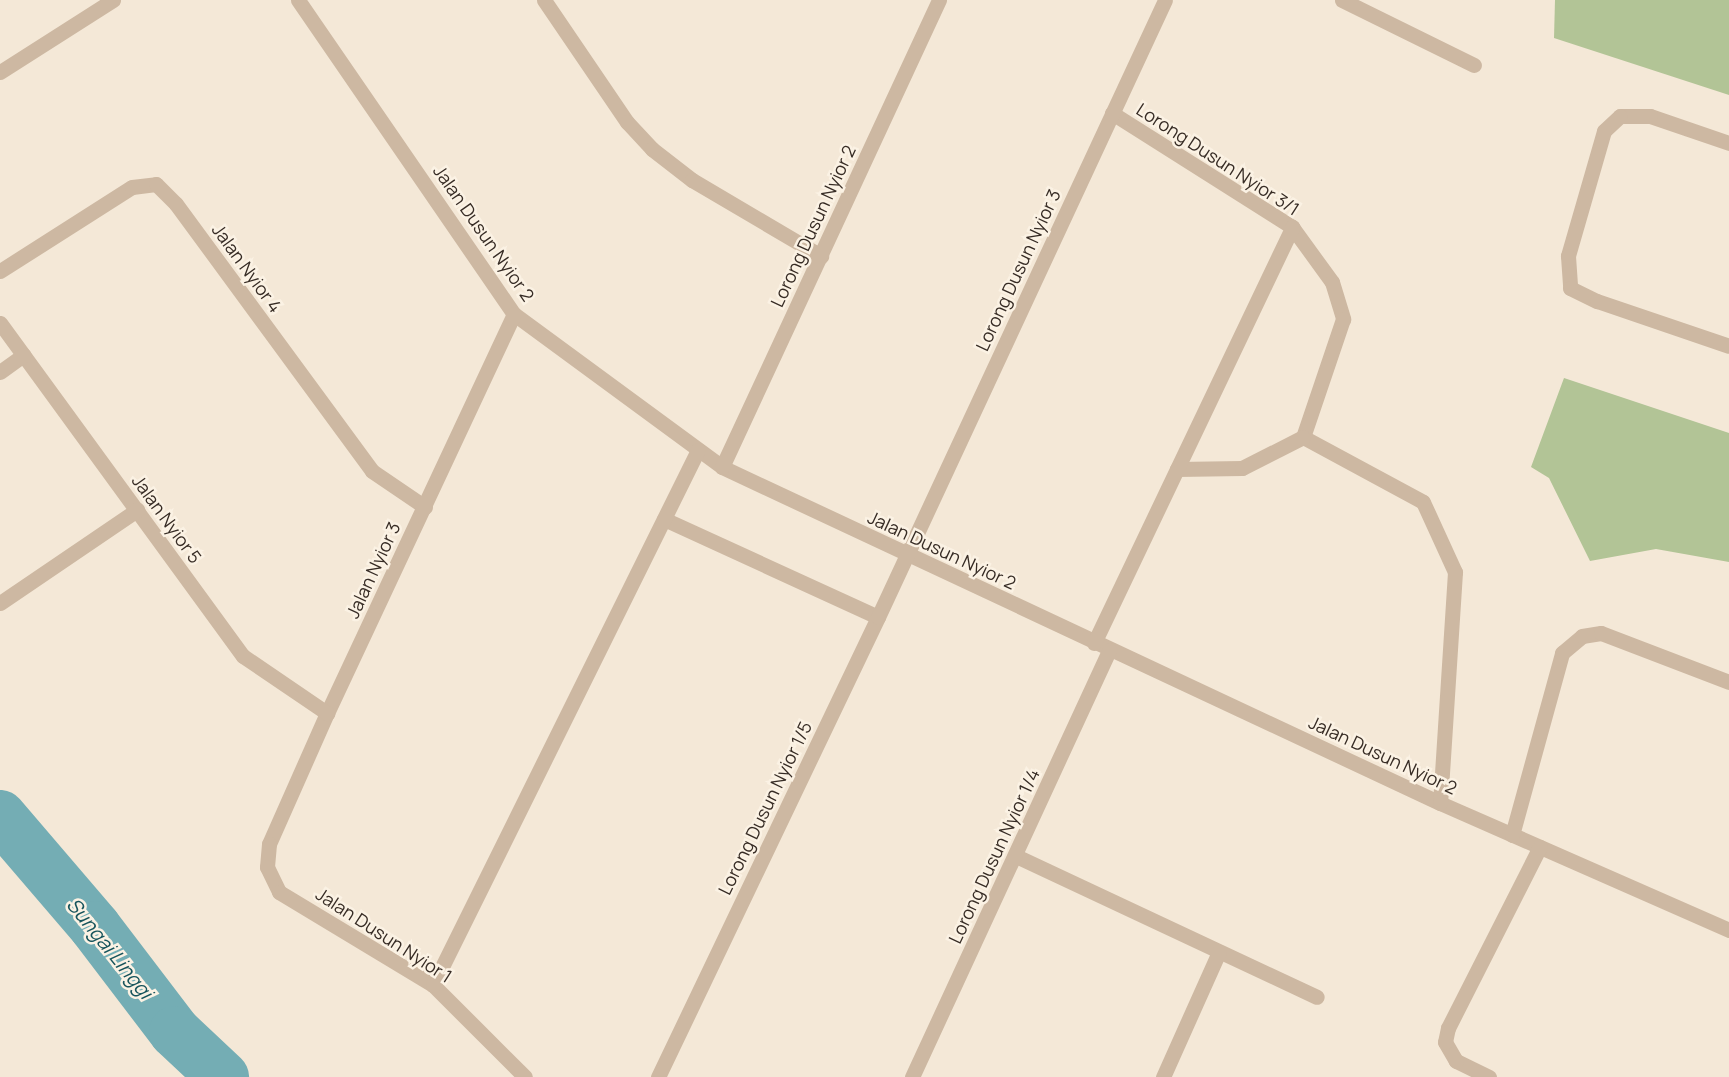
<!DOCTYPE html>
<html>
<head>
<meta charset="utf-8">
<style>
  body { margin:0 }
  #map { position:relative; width:1729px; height:1077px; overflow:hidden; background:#f4e8d7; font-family:Manrope,sans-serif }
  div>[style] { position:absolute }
  .green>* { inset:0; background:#b2c496 }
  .river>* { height:52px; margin:-26px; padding:0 26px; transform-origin:26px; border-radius:26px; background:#74adb4 }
  .minor>* { height:15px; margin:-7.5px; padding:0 7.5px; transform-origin:7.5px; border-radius:7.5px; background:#cdb8a2 }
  span { translate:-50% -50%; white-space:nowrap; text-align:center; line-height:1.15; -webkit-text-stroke:5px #fbf2e4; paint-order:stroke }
  .street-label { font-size:18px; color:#372c25 }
  .water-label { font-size:20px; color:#17545c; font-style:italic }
</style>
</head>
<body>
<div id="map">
  <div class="green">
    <i style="clip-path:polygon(1555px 0,1729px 0,1729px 95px,1554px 38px)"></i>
    <i style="clip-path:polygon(1564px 378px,1729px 433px,1729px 562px,1656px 549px,1590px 561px,1549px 478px,1531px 467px)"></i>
  </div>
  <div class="river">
    <i style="left:0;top:816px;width:146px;rotate:49.4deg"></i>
    <i style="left:95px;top:927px;width:132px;rotate:52.7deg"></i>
    <i style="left:175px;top:1032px;width:66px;rotate:43.2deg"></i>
  </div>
  <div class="minor">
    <i style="left:298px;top:0;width:381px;rotate:55.5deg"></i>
    <i style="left:514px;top:314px;width:258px;rotate:36.3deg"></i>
    <i style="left:722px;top:467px;width:793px;rotate:25.08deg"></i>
    <i style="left:1440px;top:803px;width:316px;rotate:23.7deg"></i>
    <i style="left:544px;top:0;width:148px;rotate:55.8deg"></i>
    <i style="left:627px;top:122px;width:37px;rotate:47deg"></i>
    <i style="left:652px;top:149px;width:51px;rotate:37.8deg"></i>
    <i style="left:692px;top:180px;width:150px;rotate:30.5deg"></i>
    <i style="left:1342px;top:0;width:147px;rotate:26.2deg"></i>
    <i style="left:0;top:72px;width:134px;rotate:-32.5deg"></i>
    <i style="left:1112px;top:113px;width:213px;rotate:32.3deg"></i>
    <i style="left:1292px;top:227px;width:68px;rotate:54deg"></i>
    <i style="left:1332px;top:282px;width:39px;rotate:73deg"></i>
    <i style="left:1343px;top:319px;width:125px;rotate:108.7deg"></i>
    <i style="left:1729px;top:143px;width:83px;rotate:-161.1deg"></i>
    <i style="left:1650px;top:116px;width:30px;rotate:180deg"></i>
    <i style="left:1620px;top:116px;width:22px;rotate:137deg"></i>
    <i style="left:1604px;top:131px;width:130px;rotate:106.1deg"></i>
    <i style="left:1568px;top:256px;width:32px;rotate:86deg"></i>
    <i style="left:1570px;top:288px;width:30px;rotate:26deg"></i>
    <i style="left:1597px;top:301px;width:139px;rotate:18.8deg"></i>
    <i style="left:0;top:271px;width:156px;rotate:-32.5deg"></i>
    <i style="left:132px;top:187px;width:24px;rotate:-7deg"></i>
    <i style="left:156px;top:184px;width:28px;rotate:45deg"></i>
    <i style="left:176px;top:204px;width:331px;rotate:53.7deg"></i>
    <i style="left:372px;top:471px;width:64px;rotate:34.2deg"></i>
    <i style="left:514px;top:314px;width:441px;rotate:115.1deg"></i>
    <i style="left:327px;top:713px;width:143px;rotate:113.9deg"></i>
    <i style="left:269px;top:844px;width:23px;rotate:95deg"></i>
    <i style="left:267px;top:867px;width:28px;rotate:64deg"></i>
    <i style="left:279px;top:892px;width:180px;rotate:31.1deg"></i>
    <i style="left:433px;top:985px;width:130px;rotate:45deg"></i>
    <i style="left:0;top:323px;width:412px;rotate:53.9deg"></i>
    <i style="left:243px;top:656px;width:102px;rotate:34.2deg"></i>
    <i style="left:0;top:372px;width:29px;rotate:-36deg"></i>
    <i style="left:1303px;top:437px;width:136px;rotate:28.4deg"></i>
    <i style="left:1423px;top:502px;width:77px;rotate:65.4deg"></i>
    <i style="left:1455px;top:572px;width:231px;rotate:93.7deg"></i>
    <i style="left:722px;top:467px;width:515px;rotate:-65.08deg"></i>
    <i style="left:1177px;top:469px;width:65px;rotate:-0.9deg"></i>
    <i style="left:1242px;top:468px;width:68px;rotate:-26.9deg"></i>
    <i style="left:664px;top:519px;width:235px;rotate:24.6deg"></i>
    <i style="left:0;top:603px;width:166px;rotate:-34.2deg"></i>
    <i style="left:1094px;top:643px;width:461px;rotate:-64.5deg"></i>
    <i style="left:1512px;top:835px;width:189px;rotate:-74.6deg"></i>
    <i style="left:1562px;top:653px;width:26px;rotate:-40deg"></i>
    <i style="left:1582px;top:636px;width:19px;rotate:-9deg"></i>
    <i style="left:1601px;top:633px;width:137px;rotate:20.9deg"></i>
    <i style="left:1016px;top:856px;width:332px;rotate:25.1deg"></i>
    <i style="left:433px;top:985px;width:597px;rotate:-63.65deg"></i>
    <i style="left:658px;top:1077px;width:510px;rotate:-64.44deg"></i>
    <i style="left:878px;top:617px;width:680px;rotate:-65.05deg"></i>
    <i style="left:912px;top:1077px;width:470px;rotate:-65.2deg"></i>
    <i style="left:1163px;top:1077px;width:137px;rotate:-65.9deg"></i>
    <i style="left:1489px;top:1077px;width:37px;rotate:-154deg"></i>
    <i style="left:1456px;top:1061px;width:22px;rotate:-120deg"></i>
    <i style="left:1445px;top:1042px;width:14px;rotate:-78deg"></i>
    <i style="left:1448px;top:1028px;width:203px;rotate:-63.1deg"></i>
  </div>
  <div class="street-label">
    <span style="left:1218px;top:159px;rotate:33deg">Lorong Dusun Nyior 3/1</span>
    <span style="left:813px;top:226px;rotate:-65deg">Lorong Dusun Nyior 2</span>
    <span style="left:484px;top:233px;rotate:55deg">Jalan Dusun Nyior 2</span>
    <span style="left:247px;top:268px;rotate:54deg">Jalan Nyior 4</span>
    <span style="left:1018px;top:270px;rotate:-65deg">Lorong Dusun Nyior 3</span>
    <span style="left:167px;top:519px;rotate:54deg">Jalan Nyior 5</span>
    <span style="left:942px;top:550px;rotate:25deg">Jalan Dusun Nyior 2</span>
    <span style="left:373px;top:570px;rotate:-65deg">Jalan Nyior 3</span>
    <span style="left:1383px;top:755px;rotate:25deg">Jalan Dusun Nyior 2</span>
    <span style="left:765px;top:808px;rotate:-64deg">Lorong Dusun Nyior 1/5</span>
    <span style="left:994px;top:856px;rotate:-65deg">Lorong Dusun Nyior 1/4</span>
    <span style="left:384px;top:935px;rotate:33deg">Jalan Dusun Nyior 1</span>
  </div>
  <div class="water-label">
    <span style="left:110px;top:948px;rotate:51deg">Sungai Linggi</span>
  </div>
</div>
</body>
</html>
